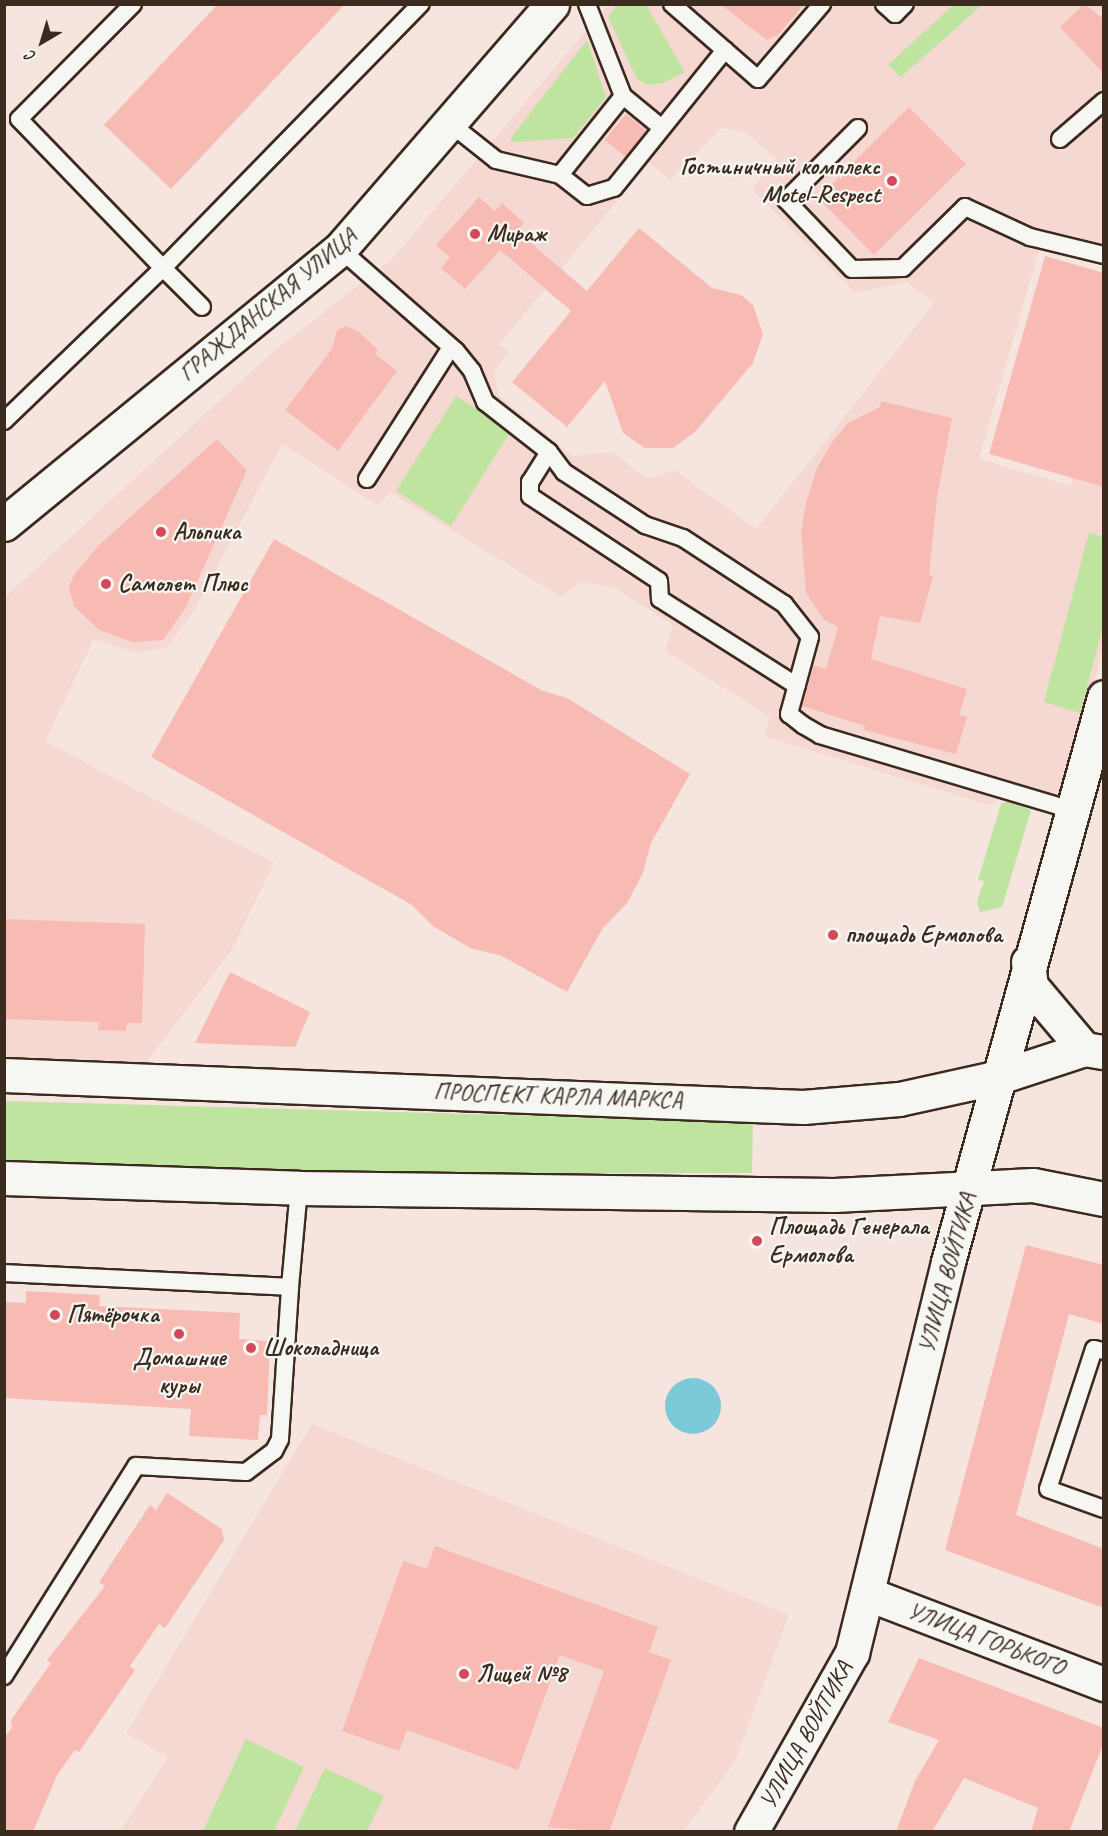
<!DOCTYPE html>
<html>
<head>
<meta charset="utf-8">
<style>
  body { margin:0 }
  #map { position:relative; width:1108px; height:1836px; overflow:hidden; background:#f6e4df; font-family:Caveat,sans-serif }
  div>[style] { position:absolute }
  .built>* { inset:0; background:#f6d8d2 }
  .green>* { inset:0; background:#bee49f }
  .water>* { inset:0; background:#7cc9da }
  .round { border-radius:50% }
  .building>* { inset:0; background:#f7bbb4 }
  .roads { filter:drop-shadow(2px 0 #3b2a1e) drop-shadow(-2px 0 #3b2a1e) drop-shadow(0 2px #3b2a1e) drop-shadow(0 -2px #3b2a1e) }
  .lane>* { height:16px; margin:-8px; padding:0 8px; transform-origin:8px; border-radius:8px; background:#f6f6f2 }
  .street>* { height:33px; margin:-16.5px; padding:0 16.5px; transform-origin:16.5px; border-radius:16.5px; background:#f6f6f2 }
  .secondary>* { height:33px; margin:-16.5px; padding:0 16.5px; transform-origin:16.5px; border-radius:16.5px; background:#f6f6f2 }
  .dots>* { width:16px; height:16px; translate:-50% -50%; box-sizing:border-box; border:3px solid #f6f6f2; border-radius:50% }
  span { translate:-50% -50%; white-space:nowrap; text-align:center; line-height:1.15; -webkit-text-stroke:4.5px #f6f6f2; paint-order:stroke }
  .poi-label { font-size:24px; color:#3b2a1e; font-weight:700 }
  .right { translate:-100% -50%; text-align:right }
  .left { translate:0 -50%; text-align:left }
  .street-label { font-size:24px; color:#3b2a1e }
  .frame { position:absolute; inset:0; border:6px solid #3b2a1e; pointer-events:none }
  .north { position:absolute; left:12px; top:12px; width:60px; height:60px; -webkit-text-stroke:4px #f6f6f2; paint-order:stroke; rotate:218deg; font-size:16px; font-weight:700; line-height:24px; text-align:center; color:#3b2a1e }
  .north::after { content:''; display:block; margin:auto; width:21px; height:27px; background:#3b2a1e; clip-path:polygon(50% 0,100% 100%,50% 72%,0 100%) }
</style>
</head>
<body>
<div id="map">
  <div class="built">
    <i style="clip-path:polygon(evenodd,608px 5px,1103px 5px,1103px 264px,1040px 246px,979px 459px,1071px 486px,1103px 373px,1103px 647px,1061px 810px,1009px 794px,989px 805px,764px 736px,770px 717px,665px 651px,673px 625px,613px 587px,581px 582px,561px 597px,389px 492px,379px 506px,282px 444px,195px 609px,167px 647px,136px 653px,94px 639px,45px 741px,274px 863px,231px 951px,145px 1064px,5px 1061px,5px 597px,274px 351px,393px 258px,608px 5px,722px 128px,744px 132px,777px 159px,752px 189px,855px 293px,907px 282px,934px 303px,756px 529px,675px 470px,648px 479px,612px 452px,573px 456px,498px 395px,494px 372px,508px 352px,500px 344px,649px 162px,670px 180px,722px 128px)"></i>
    <i style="clip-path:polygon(312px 1424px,789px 1615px,735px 1761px,684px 1831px,120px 1832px,168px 1757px,126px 1733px)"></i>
  </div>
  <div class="green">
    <i style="clip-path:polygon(954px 4px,982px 5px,901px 77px,888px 65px)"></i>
    <i style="clip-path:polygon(617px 5px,646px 5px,685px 72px,663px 83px,648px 85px,637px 79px,608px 17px)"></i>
    <i style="clip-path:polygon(587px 40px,606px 97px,573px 138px,514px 142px,510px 139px)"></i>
    <i style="clip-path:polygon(456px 396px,511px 431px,451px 526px,396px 491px)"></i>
    <i style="clip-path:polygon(1089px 533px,1103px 537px,1103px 627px,1080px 713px,1044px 702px)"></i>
    <i style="clip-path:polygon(1009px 801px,1031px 810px,1002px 907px,980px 912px,977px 901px,984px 881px,978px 880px,1001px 804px)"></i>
    <i style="clip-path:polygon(5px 1101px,753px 1122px,752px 1173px,292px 1173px,5px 1164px)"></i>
    <i style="clip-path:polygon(246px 1739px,304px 1767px,274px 1831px,203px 1831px)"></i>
    <i style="clip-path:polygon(325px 1768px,384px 1796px,367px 1831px,295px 1831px)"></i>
  </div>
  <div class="water">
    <i class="round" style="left:665px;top:1378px;width:56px;height:56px"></i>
  </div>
  <div class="building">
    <i style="clip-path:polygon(218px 4px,345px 4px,171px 189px,104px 125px)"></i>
    <i style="clip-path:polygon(720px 4px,804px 4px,778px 35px,767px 40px)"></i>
    <i style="clip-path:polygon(1084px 4px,1104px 19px,1104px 74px,1060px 27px)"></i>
    <i style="clip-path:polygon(909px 107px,966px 164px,874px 255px,818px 198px)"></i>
    <i style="clip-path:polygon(626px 114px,647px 131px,626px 157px,605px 140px)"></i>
    <i style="clip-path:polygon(479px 197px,495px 211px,502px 203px,524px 223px,517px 231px,587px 291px,639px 228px,712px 288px,741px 295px,753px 305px,763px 334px,753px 363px,695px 432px,673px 448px,645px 448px,623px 433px,605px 381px,567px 427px,512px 382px,571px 311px,500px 250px,465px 289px,441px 268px,450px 257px,436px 245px)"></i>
    <i style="clip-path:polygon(1045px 256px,1104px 273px,1104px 487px,989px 454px)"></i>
    <i style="clip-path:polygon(346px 326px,358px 331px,378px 350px,375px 354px,397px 371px,338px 451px,285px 410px,332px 349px,337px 330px)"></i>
    <i style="clip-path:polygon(881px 401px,952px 418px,937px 497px,929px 575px,933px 576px,920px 623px,880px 616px,871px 659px,967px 689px,959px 715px,967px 717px,956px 754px,864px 730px,865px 726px,802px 706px,814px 665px,826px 669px,838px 627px,824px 620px,806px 593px,801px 531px,806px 503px,817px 468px,833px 441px,848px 423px,880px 407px)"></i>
    <i style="clip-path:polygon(217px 439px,247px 470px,186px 607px,163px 640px,133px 642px,99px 630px,74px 606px,69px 587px,74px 575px,98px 546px)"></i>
    <i style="clip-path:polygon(274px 539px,543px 691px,567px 698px,690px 774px,651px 843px,643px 873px,627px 903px,603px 928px,567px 992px,502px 956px,470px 948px,433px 926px,412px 905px,151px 757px)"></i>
    <i style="clip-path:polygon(4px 919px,145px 924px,142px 1023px,127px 1023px,126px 1031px,98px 1030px,99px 1022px,4px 1019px)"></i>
    <i style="clip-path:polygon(230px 972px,310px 1012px,295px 1047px,195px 1043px)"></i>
    <i style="clip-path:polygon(1026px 1245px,1104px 1265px,1104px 1324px,1069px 1314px,1016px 1515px,1104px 1549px,1104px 1608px,945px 1550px)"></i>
    <i style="clip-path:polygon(26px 1291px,100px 1295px,99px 1306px,240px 1313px,239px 1339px,270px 1341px,267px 1415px,260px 1415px,258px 1440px,189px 1436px,191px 1409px,4px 1398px,4px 1302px,26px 1303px)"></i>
    <i style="clip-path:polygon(167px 1493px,222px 1529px,224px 1540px,165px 1628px,159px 1624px,130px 1666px,135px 1670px,79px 1752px,75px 1750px,57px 1775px,33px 1832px,4px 1832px,4px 1738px,12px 1728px,11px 1720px,51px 1663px,47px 1660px,105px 1586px,99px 1582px,150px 1505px,156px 1510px)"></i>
    <i style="clip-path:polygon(435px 1546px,658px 1627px,649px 1652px,671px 1660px,609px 1832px,548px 1827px,604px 1671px,560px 1655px,518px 1770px,407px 1730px,399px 1751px,342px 1731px,403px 1561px,427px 1569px)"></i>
    <i style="clip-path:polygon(919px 1658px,1104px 1728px,1104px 1742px,1069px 1832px,1031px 1832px,1038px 1808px,964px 1778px,932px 1832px,896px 1832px,915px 1781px,939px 1740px,888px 1722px)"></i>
  </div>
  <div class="roads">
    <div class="lane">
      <i style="left:133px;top:4px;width:162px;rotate:134.7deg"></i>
      <i style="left:19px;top:119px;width:207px;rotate:46deg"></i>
      <i style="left:163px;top:268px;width:369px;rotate:-45.7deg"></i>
      <i style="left:672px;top:4px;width:114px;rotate:41.1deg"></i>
      <i style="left:758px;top:79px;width:99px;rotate:-49.5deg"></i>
      <i style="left:884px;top:4px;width:15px;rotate:42deg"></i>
      <i style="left:895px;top:14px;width:14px;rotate:-45deg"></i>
      <i style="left:623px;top:96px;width:50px;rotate:39.4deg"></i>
      <i style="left:452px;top:125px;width:56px;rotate:38.5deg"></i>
      <i style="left:496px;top:160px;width:66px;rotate:13.2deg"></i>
      <i style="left:560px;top:175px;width:101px;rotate:-51.4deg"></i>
      <i style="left:623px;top:96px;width:99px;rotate:-111.4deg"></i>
      <i style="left:858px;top:128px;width:102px;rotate:135deg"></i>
      <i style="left:786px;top:200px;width:95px;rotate:46.3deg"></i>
      <i style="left:852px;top:269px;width:51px;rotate:-1.1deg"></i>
      <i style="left:903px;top:268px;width:87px;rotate:-44.5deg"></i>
      <i style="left:965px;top:207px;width:72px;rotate:24.8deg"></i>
      <i style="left:1030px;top:237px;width:76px;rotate:13.7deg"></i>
      <i style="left:1060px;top:139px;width:58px;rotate:-40.8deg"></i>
      <i style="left:560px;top:175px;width:34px;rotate:38deg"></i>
      <i style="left:587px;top:196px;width:28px;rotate:-17deg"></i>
      <i style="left:614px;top:188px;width:177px;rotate:-51.2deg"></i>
      <i style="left:340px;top:249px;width:154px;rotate:41.3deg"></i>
      <i style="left:456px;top:351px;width:26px;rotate:51deg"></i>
      <i style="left:472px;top:371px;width:34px;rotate:67deg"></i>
      <i style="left:485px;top:402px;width:81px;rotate:38deg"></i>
      <i style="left:549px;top:452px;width:25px;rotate:53deg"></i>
      <i style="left:564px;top:472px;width:97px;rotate:33.2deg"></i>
      <i style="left:645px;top:525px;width:40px;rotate:18.9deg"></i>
      <i style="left:683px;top:538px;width:121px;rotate:33.2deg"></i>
      <i style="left:784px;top:604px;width:42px;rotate:51.8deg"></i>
      <i style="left:810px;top:637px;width:80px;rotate:105.3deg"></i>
      <i style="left:789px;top:714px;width:18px;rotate:38deg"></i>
      <i style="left:803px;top:725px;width:20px;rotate:30deg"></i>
      <i style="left:820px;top:735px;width:262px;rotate:16.6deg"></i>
      <i style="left:4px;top:421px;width:221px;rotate:-43.9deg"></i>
      <i style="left:163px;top:268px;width:55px;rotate:45deg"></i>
      <i style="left:549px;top:452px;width:36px;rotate:122deg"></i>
      <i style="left:530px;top:482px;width:14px;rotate:90deg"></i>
      <i style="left:530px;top:496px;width:154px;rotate:33.4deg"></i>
      <i style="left:659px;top:581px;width:18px;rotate:87deg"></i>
      <i style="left:660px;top:599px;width:162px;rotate:32.4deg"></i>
      <i style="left:367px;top:479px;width:156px;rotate:-57.5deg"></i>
      <i style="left:4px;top:1273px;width:286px;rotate:2.8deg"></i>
      <i style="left:290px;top:1287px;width:99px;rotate:-84.8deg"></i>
      <i style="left:1104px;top:1351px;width:10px;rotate:-169deg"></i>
      <i style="left:1094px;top:1349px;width:147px;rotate:108.2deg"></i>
      <i style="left:1048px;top:1489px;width:59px;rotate:19.7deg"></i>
      <i style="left:4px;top:1676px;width:248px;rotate:-57.8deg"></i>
      <i style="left:136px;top:1466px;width:110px;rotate:3.1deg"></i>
      <i style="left:246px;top:1472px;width:35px;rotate:-37deg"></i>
      <i style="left:274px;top:1451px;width:13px;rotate:-63deg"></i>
      <i style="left:280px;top:1439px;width:152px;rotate:-86.2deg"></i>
    </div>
    <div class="street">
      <i style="left:868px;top:1594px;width:253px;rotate:20.9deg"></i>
    </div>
    <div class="secondary">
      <i style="left:4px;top:524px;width:434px;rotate:-39.3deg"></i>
      <i style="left:340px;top:249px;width:324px;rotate:-49.1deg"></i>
      <i style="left:1028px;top:962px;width:24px;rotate:83deg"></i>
      <i style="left:1031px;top:986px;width:82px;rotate:49.9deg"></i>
      <i style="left:4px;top:1075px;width:800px;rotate:2.29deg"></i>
      <i style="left:803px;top:1107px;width:96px;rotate:-4.8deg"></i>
      <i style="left:899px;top:1099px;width:102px;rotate:-12.4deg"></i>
      <i style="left:999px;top:1077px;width:89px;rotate:-18.2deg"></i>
      <i style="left:1084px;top:1049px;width:20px;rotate:9deg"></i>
      <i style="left:4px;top:1178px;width:295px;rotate:1.9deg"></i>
      <i style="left:299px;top:1188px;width:535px;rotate:0.75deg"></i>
      <i style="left:834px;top:1195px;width:199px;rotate:-2.9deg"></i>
      <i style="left:1033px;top:1185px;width:72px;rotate:11.2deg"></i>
      <i style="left:751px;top:1832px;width:206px;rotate:-60.6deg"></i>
      <i style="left:852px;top:1653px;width:403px;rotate:-76.2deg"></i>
      <i style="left:948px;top:1262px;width:586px;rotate:-74.56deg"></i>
    </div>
  </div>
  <div class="dots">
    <i style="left:892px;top:181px;background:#d1495b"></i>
    <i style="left:475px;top:234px;background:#d1495b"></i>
    <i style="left:161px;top:532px;background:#d1495b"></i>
    <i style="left:106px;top:584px;background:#d1495b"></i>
    <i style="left:833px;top:935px;background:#d1495b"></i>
    <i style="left:757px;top:1241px;background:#d1495b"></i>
    <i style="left:55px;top:1315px;background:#d1495b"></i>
    <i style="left:179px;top:1334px;background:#d1495b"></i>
    <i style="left:251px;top:1348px;background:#d1495b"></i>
    <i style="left:464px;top:1674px;background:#d1495b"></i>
  </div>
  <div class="poi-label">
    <span class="right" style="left:880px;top:181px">Гостиничный комплекс<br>Motel-Respect</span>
    <span class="left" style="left:487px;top:234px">Мираж</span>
    <span class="left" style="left:173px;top:532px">Альпика</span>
    <span class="left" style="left:118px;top:584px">Самолет Плюс</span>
    <span class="left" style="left:845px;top:935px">площадь Ермолова</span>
    <span class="left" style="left:769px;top:1241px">Площадь Генерала<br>Ермолова</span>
    <span class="left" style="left:67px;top:1315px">Пятёрочка</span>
    <span class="left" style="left:263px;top:1348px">Шоколадница</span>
    <span style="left:179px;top:1372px">Домашние<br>куры</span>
    <span class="left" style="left:476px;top:1674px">Лицей №8</span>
  </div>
  <div class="street-label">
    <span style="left:268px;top:305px;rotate:-40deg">ГРАЖДАНСКАЯ УЛИЦА</span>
    <span style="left:558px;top:1096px;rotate:2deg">ПРОСПЕКТ КАРЛА МАРКСА</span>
    <span style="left:947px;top:1273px;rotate:-75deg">УЛИЦА ВОЙТИКА</span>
    <span style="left:986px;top:1639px;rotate:21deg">УЛИЦА ГОРЬКОГО</span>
    <span style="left:806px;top:1735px;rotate:-61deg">УЛИЦА ВОЙТИКА</span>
  </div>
  <div class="frame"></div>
  <div class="north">С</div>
</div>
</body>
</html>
